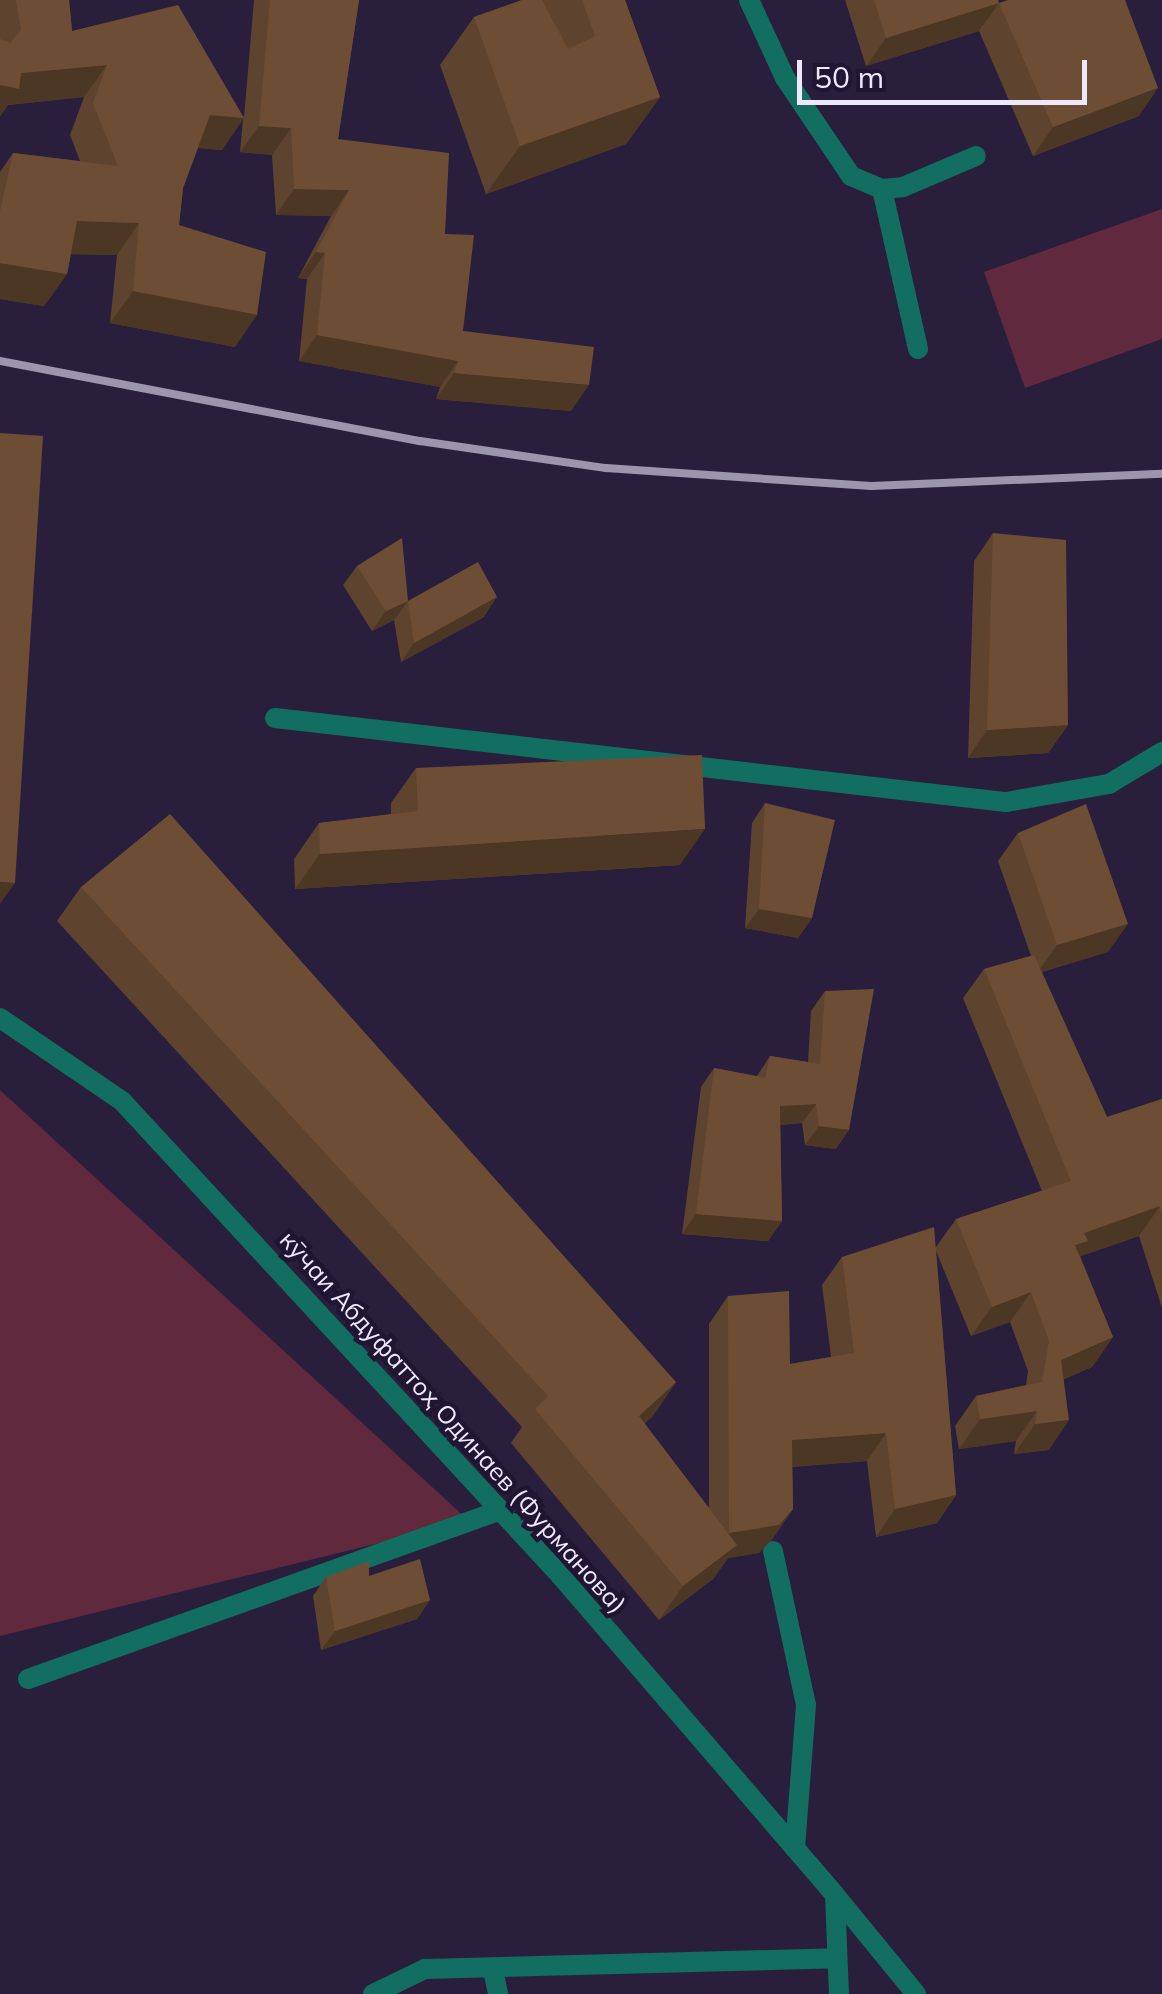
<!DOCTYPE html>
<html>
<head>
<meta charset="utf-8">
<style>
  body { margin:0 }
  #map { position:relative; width:1162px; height:1994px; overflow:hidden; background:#2a1e3d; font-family:Mulish,sans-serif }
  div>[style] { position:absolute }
  .green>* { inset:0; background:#61293e }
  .service>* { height:20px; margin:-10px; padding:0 10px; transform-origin:10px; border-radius:10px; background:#116e60 }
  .rail>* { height:8px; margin:-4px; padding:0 4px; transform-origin:4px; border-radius:4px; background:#9d94ad }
  .wall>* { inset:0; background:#5e432e }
  .shaded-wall>* { inset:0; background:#4c3725 }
  .building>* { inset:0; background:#6d4e35 }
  span { translate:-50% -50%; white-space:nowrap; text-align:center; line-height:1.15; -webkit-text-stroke:9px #201532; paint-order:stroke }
  .street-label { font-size:25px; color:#eee8fc }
  .scale { position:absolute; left:797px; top:60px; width:290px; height:45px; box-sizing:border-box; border:5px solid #eee8fc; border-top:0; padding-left:12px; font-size:30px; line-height:35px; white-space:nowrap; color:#eee8fc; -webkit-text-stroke:8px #201532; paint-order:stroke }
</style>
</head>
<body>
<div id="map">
  <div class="green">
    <i style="clip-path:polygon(1162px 209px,1162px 339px,1025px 388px,984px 272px)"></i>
    <i style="clip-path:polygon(0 1090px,469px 1521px,0 1636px)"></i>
  </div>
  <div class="service">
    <i style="left:749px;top:0;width:86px;rotate:65.2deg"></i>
    <i style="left:785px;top:78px;width:118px;rotate:56deg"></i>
    <i style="left:851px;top:176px;width:34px;rotate:23deg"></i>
    <i style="left:882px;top:189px;width:21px;rotate:-5deg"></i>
    <i style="left:903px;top:187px;width:79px;rotate:-23deg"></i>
    <i style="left:882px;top:189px;width:164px;rotate:77.3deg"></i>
    <i style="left:275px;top:718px;width:736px;rotate:6.56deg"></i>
    <i style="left:1006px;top:802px;width:105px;rotate:-9.9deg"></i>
    <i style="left:1109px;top:784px;width:62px;rotate:-31.1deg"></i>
    <i style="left:0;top:1018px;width:148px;rotate:34.2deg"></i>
    <i style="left:122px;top:1101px;width:645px;rotate:47.26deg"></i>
    <i style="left:560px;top:1575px;width:422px;rotate:49.3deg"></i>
    <i style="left:835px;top:1895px;width:99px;rotate:87.7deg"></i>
    <i style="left:773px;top:1551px;width:157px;rotate:77.9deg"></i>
    <i style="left:806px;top:1705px;width:144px;rotate:94.4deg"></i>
    <i style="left:28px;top:1679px;width:502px;rotate:-19.66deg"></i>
    <i style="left:835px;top:1895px;width:128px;rotate:50.7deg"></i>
    <i style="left:493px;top:1970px;width:25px;rotate:78deg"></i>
    <i style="left:373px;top:1994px;width:58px;rotate:-25.7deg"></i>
    <i style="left:425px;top:1969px;width:412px;rotate:-1.5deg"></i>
  </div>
  <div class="rail">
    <i style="left:0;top:361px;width:428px;rotate:10.8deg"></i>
    <i style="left:420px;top:441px;width:188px;rotate:8.3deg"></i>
    <i style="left:606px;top:468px;width:266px;rotate:3.9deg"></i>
    <i style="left:871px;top:486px;width:291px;rotate:-2.4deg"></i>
  </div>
  <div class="wall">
    <i style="clip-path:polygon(0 0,69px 0,72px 31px,244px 117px,254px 0,359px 0,338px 139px,445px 234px,463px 331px,571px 411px,436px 399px,440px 387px,299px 361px,307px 279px,298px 278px,331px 216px,276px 215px,272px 155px,240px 152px,243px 119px,222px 150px,198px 148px,183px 188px,179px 225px,235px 347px,110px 323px,117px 255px,71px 254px,67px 274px,44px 306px,0 299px,0 172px,13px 153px,80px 161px,70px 135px,84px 97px,8px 105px,0 116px)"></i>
    <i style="clip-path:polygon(522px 0,625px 0,660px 97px,626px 144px,486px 194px,440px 65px,474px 17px)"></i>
    <i style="clip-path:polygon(845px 0,998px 0,999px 3px,1139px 116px,1033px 156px,979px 31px,866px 66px)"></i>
    <i style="clip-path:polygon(993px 533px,1068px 725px,1048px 753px,968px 758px,974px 561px)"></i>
    <i style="clip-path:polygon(357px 566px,408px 601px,484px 617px,401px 662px,394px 620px,372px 631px,343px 585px)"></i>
    <i style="clip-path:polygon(416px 768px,680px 865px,295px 889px,294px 859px,319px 823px,391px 814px,391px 803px)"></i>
    <i style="clip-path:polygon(765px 803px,812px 918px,798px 938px,745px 928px,752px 823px)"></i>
    <i style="clip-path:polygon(1018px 833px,1108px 952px,1042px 972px,1107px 1117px,1162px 1099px,1162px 1308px,1139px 1236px,1080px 1256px,1113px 1337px,1092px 1367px,1064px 1379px,1049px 1450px,1014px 1454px,1016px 1441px,959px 1449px,955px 1426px,976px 1396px,1026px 1385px,1028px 1371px,1010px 1322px,971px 1336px,936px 1251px,956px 1495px,937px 1523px,876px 1537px,867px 1461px,792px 1467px,793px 1509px,773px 1538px,759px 1553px,728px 1558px,713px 1579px,659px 1620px,511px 1443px,522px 1427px,57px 921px,81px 887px,676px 1382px,652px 1417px,644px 1423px,709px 1508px,709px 1324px,728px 1296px,790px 1364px,831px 1357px,822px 1285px,842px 1257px,936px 1247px,956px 1219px,1042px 1191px,963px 998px,984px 969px,1031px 956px,998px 861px)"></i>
    <i style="clip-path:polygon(825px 991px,836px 1149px,805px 1145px,802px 1123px,780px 1125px,782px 1221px,768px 1241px,682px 1234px,701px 1087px,714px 1068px,757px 1076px,770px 1056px,808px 1062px,811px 1011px)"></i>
    <i style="clip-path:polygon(369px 1576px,430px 1600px,417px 1619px,321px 1650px,313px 1596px,326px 1577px)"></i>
  </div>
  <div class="shaded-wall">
    <i style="clip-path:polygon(999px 3px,979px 31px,866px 66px,886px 38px)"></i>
    <i style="clip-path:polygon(107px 65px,84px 97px,8px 105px,0 116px,0 85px,21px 73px)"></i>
    <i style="clip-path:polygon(1158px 88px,1139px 116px,1033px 156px,1053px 127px)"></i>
    <i style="clip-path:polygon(660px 97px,626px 144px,486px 194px,520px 146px)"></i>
    <i style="clip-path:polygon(210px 115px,244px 118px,222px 150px,187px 147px)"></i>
    <i style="clip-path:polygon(259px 126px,291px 128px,272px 155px,240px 152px)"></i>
    <i style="clip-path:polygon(294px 189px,349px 190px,331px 216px,276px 215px)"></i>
    <i style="clip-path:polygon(77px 221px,139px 223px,117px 255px,55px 254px)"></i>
    <i style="clip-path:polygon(316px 252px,325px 253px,307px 279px,298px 278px)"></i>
    <i style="clip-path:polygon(0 263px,67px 274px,44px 306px,0 299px)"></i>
    <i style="clip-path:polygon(133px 291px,257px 315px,235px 347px,110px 323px)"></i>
    <i style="clip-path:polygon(317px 335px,458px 361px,440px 387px,299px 361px)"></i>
    <i style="clip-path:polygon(454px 373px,589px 385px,571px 411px,436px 399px)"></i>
    <i style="clip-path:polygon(497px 597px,484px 617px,401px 662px,414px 643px)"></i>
    <i style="clip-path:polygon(408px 601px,394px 620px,372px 631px,386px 611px)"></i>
    <i style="clip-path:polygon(1068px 725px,1048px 753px,968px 758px,987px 730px)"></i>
    <i style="clip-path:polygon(705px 829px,680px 865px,295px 889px,320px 854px)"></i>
    <i style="clip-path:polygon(0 882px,15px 883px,0 904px)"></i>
    <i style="clip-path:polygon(759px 909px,812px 918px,798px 938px,745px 928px)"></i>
    <i style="clip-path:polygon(1128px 924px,1108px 952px,1037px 973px,1057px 945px)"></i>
    <i style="clip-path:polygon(816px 1104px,802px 1123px,766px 1126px,780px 1106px)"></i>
    <i style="clip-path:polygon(819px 1126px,849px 1130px,836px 1149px,805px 1145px)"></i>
    <i style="clip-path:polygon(1160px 1206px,1139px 1236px,1076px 1258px,1055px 1274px,1084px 1233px)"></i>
    <i style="clip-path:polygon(696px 1214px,782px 1221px,768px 1241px,682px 1234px)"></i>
    <i style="clip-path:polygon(1031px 1292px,1010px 1322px,971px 1336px,992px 1307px)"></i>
    <i style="clip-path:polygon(1113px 1337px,1092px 1367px,1041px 1389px,1061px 1360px)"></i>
    <i style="clip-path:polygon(676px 1382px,652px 1417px,615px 1450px,639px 1416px)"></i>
    <i style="clip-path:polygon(1037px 1411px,1016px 1441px,959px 1449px,980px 1419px)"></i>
    <i style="clip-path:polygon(1069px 1420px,1049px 1450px,1014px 1454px,1035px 1424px)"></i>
    <i style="clip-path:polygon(886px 1433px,867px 1461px,772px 1468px,792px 1440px)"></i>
    <i style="clip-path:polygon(956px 1495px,937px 1523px,876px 1537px,895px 1509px)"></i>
    <i style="clip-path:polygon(793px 1509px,773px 1538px,759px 1553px,728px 1558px,713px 1579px,659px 1620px,683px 1586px,729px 1533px)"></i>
    <i style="clip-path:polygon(430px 1600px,417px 1619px,321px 1650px,335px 1631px)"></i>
  </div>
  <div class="building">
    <i style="clip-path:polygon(16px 0,69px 0,72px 31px,178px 5px,244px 118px,210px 115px,183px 188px,179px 225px,266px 252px,257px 315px,133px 291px,139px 223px,77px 221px,67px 274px,0 263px,0 211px,13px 153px,118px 166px,93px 103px,107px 65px,21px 73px,19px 89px,0 85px,0 39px,10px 43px,21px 30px)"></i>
    <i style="clip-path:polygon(270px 0,359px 0,338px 139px,449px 153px,445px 234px,474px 235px,463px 331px,594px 347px,589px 385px,454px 373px,458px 361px,317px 335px,325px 253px,316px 252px,349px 190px,294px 189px,291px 128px,259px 126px)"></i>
    <i style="clip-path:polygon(522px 0,542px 0,568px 49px,595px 36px,582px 0,625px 0,660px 97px,520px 146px,474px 17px)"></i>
    <i style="clip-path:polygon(874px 0,998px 0,999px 3px,886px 38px)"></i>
    <i style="clip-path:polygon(1008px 0,1125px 0,1158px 88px,1053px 127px,999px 3px)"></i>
    <i style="clip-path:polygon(0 433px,43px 436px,15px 883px,0 882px)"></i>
    <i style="clip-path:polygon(993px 533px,1066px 540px,1068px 725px,987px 730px)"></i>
    <i style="clip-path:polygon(402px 538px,408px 601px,386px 611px,357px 566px)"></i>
    <i style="clip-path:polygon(478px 562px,497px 597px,414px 643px,408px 601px)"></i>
    <i style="clip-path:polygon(702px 755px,705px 829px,320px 854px,319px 823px,418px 811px,416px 768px)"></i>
    <i style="clip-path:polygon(765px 803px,835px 820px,812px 918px,759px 909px)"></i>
    <i style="clip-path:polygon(1086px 804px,1128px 924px,1057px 945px,1018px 833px)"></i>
    <i style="clip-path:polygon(170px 814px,676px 1382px,639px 1416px,737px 1545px,683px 1586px,535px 1409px,548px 1396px,81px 887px)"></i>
    <i style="clip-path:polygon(1034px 955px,1107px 1117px,1162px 1099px,1162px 1213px,1160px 1206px,1084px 1233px,1088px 1241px,1075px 1245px,1113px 1337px,1061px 1360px,1069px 1420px,1035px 1424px,1037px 1411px,980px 1419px,976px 1396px,1042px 1382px,1049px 1341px,1031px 1292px,992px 1307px,956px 1219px,1071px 1181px,984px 969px)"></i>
    <i style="clip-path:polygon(874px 989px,849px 1130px,819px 1126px,816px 1104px,780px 1106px,782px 1221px,696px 1214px,714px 1068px,765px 1078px,770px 1056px,820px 1064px,825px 991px)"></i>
    <i style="clip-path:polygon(934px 1227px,956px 1495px,895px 1509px,886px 1433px,792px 1440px,793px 1509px,779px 1525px,729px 1533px,728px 1296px,789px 1291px,790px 1364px,854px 1353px,842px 1257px)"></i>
    <i style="clip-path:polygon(420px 1559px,430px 1600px,335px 1631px,326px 1577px,369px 1561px,369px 1576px)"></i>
  </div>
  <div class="street-label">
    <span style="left:453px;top:1422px;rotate:48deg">кӯчаи Абдуфаттоҳ Одинаев (Фурманова)</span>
  </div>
  <div class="scale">50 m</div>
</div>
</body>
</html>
